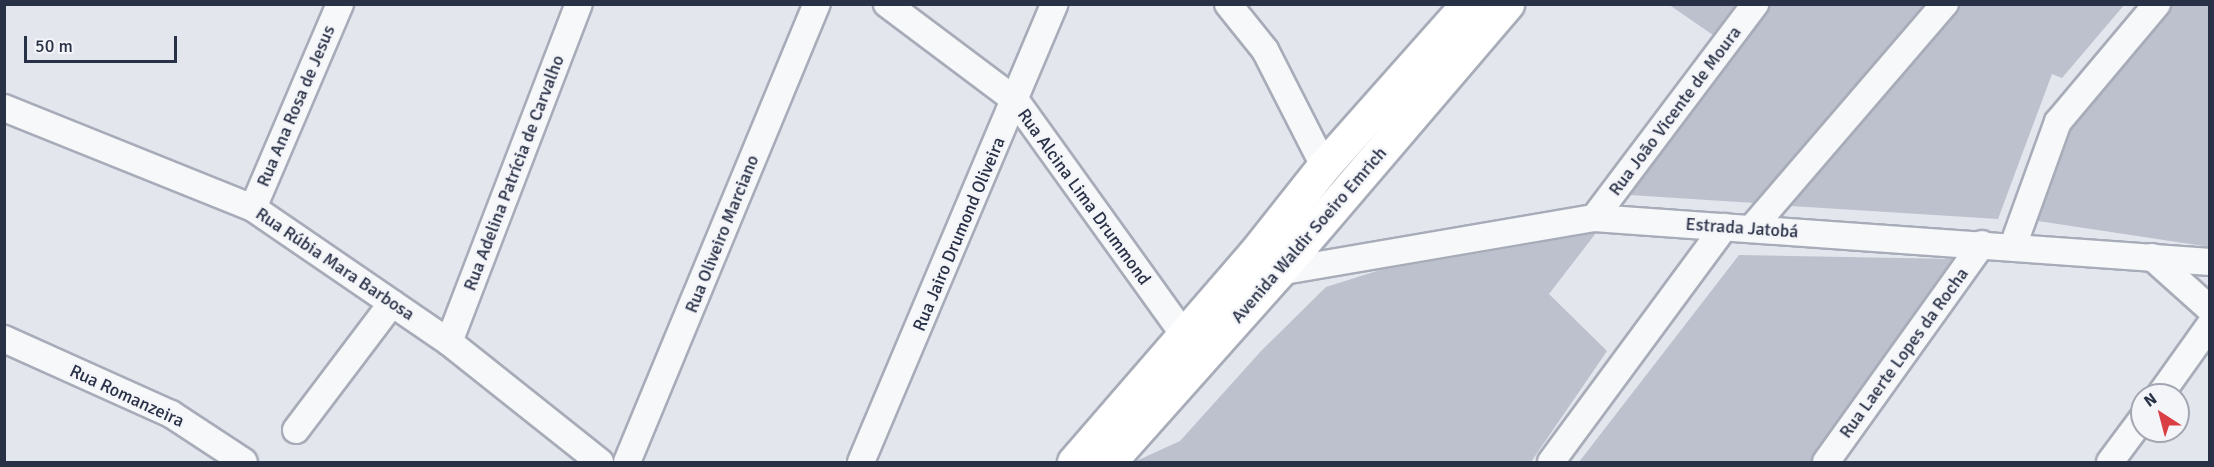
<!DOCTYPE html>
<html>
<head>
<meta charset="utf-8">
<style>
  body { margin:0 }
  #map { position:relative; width:2214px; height:467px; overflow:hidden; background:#e3e6ed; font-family:Signika,sans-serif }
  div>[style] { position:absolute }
  .building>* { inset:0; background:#bdc1cd }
  .roads { filter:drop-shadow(2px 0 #a7acb8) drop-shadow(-2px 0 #a7acb8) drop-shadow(0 2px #a7acb8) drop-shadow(0 -2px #a7acb8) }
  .minor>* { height:26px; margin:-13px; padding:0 13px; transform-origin:13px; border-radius:13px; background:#f7f8fa }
  .major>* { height:33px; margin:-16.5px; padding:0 16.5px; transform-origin:16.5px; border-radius:16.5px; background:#fff }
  span { translate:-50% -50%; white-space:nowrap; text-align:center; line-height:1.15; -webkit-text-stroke:5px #f4f5f9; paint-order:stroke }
  .street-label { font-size:18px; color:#293147 }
  .frame { position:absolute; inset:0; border:6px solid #293147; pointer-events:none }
  .north { position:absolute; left:2130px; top:383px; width:60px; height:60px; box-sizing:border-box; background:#f4f5f9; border:2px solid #a3a7b2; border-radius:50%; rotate:324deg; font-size:16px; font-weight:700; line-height:24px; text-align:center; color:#293147 }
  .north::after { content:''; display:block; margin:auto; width:21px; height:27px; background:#db3f46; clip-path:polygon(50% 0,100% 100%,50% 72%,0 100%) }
  .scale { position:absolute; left:24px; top:36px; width:153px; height:27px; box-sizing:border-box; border:3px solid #293147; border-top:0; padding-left:8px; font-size:18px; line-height:21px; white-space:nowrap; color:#293147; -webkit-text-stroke:4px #f4f5f9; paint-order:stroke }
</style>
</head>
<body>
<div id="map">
  <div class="building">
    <i style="clip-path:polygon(1668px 4px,1736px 4px,1713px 35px)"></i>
    <i style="clip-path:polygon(1770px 4px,1925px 4px,1754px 203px,1630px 195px,1767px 13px)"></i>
    <i style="clip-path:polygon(1960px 4px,2125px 4px,2062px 78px,2052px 74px,1998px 219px,1791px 206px,1956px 14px)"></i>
    <i style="clip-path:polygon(2172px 4px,2210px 4px,2210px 247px,2038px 221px,2071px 130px,2168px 14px)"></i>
    <i style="clip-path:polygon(1596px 233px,1549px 294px,1607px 351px,1531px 462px,1134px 462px,1180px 441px,1262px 350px,1326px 287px,1380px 270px)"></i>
    <i style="clip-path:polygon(1739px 255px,1953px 259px,1814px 453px,1811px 462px,1579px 462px)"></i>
  </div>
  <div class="roads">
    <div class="minor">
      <i style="left:887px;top:4px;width:161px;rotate:36.9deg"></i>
      <i style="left:1016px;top:101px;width:288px;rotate:54.3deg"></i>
      <i style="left:1228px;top:4px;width:59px;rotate:51.2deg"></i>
      <i style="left:1265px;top:50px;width:130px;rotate:63deg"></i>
      <i style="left:4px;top:108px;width:268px;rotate:21.9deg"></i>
      <i style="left:253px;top:208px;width:237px;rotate:34.4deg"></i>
      <i style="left:449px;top:342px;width:193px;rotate:38.5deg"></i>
      <i style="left:253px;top:208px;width:222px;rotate:-66.9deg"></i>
      <i style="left:1594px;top:218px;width:268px;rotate:-53deg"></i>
      <i style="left:1752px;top:228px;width:296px;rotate:-49.3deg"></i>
      <i style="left:2013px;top:246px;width:132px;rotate:-70.1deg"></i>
      <i style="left:2058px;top:122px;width:154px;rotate:-50deg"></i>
      <i style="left:2152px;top:257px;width:78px;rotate:41.9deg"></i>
      <i style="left:1278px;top:272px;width:321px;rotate:-9.7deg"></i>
      <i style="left:1594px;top:218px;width:618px;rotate:4.09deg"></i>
      <i style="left:4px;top:339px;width:183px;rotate:24.2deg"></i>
      <i style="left:171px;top:414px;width:87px;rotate:33.3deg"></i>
      <i style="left:449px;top:342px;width:362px;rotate:-69deg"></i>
      <i style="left:2160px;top:395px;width:86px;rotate:-54.5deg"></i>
      <i style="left:296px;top:430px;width:159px;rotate:-52.9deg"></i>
      <i style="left:627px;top:462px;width:496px;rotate:-67.5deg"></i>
      <i style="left:861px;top:462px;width:497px;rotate:-67.1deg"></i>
      <i style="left:1551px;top:462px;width:292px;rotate:-53.6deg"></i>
      <i style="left:1826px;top:462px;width:268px;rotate:-54.4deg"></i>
      <i style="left:2110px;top:462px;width:54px;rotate:-53.3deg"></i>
    </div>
    <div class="major">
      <i style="left:1074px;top:462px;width:276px;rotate:-49.1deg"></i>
      <i style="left:1255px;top:253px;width:111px;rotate:-51.6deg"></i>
      <i style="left:1324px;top:166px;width:217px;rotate:-48.4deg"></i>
      <i style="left:1109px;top:462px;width:254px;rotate:-48.3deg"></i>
      <i style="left:1278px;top:272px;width:353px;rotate:-49.5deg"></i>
    </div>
  </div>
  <div class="street-label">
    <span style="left:296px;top:106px;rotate:-67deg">Rua Ana Rosa de Jesus</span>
    <span style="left:1675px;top:111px;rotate:-53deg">Rua João Vicente de Moura</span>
    <span style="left:514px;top:173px;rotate:-69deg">Rua Adelina Patrícia de Carvalho</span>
    <span style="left:1084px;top:197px;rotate:54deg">Rua Alcina Lima Drummond</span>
    <span style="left:1742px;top:228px;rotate:4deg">Estrada Jatobá</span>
    <span style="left:722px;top:234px;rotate:-68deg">Rua Oliveiro Marciano</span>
    <span style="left:959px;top:234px;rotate:-67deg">Rua Jairo Drumond Oliveira</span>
    <span style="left:1309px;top:235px;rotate:-49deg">Avenida Waldir Soeiro Emrich</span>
    <span style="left:335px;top:264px;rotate:34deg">Rua Rúbia Mara Barbosa</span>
    <span style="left:1904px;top:353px;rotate:-54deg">Rua Laerte Lopes da Rocha</span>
    <span style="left:127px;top:396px;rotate:25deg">Rua Romanzeira</span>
  </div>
  <div class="frame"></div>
  <div class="north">N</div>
  <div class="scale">50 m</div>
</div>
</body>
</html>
